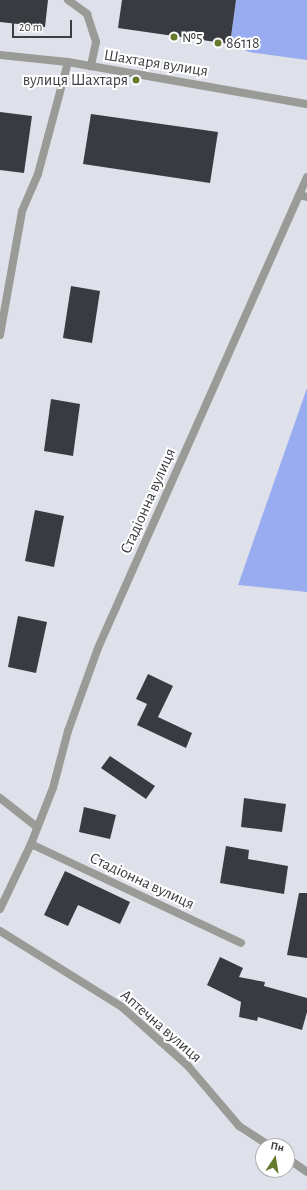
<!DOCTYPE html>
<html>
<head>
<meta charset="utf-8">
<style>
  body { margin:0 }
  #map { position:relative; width:307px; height:1190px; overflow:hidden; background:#dee1ea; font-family:"Alegreya Sans",sans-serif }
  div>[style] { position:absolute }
  .green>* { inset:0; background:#99acef }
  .building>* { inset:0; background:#393b41 }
  .service>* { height:8px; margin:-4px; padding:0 4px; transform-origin:4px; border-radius:4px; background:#9a9b97 }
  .minor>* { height:8px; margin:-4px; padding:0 4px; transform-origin:4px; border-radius:4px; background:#9a9b97 }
  .dots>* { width:11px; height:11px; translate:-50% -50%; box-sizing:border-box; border:2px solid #fff; border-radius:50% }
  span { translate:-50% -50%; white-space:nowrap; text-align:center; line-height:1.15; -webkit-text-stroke:4px #fff; paint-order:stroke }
  .poi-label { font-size:16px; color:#3c3d40 }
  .left { translate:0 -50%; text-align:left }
  .right { translate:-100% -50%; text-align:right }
  .street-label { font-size:16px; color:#3c3d40 }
  .north { position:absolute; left:255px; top:1138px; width:40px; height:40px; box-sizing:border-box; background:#fff; border:1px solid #b1b1b3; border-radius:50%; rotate:12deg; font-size:11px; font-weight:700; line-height:16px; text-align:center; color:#3c3d40 }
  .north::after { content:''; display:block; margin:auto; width:14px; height:18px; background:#647a2c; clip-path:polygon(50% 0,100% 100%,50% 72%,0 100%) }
  .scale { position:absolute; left:12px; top:20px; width:60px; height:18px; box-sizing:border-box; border:2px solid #3c3d40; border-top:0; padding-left:5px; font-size:12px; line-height:14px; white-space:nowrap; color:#3c3d40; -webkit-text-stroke:3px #fff; paint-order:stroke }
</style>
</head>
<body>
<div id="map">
  <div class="green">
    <i style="clip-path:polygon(236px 0,307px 0,307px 60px,249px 52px,230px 44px)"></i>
    <i style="clip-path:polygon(307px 388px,307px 592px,238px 585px)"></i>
  </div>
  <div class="building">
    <i style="clip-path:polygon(0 0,48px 0,45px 27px,0 22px)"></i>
    <i style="clip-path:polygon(122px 0,236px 0,230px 44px,118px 28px)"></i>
    <i style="clip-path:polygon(0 112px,32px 116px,24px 173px,0 170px)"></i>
    <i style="clip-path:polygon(91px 114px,218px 132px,210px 183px,83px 164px)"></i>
    <i style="clip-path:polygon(71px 286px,100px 291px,92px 343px,63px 338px)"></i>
    <i style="clip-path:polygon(51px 399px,80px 404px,73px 456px,44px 451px)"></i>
    <i style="clip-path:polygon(35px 510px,64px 516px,54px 567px,25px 561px)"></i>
    <i style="clip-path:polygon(18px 616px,47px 622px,36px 673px,8px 667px)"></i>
    <i style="clip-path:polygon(148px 674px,173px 686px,158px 717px,192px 733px,186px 748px,137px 725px,147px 704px,136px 699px)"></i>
    <i style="clip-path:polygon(110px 756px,155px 786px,146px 799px,101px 768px)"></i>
    <i style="clip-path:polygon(244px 798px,286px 804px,282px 832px,241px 827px)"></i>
    <i style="clip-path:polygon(84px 807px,116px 815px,110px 839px,79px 832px)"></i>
    <i style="clip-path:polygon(226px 846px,249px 850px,248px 859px,288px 866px,284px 894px,220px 883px)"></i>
    <i style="clip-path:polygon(65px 871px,130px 902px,120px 924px,78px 905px,68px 926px,44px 915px)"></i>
    <i style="clip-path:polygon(299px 893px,307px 893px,307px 958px,287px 955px)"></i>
    <i style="clip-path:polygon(220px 957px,243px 968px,239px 977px,265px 982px,264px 986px,307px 998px,307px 1012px,302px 1030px,258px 1017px,257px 1021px,239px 1017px,241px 1002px,207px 985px)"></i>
  </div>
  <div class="service">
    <i style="left:31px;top:844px;width:232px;rotate:25.2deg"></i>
  </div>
  <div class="minor">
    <i style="left:68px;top:0;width:24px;rotate:36deg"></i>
    <i style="left:87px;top:14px;width:29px;rotate:72deg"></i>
    <i style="left:96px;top:42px;width:25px;rotate:102deg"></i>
    <i style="left:0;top:55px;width:68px;rotate:5.9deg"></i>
    <i style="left:68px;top:62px;width:243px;rotate:10deg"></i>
    <i style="left:299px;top:195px;width:8px;rotate:14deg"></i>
    <i style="left:0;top:335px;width:126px;rotate:-79.9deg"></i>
    <i style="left:22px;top:211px;width:40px;rotate:-66.6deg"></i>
    <i style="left:38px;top:174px;width:116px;rotate:-75deg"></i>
    <i style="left:0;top:798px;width:47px;rotate:38.1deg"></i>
    <i style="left:0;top:909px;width:72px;rotate:-64.5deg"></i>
    <i style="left:31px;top:844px;width:60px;rotate:-68.6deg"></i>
    <i style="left:53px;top:788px;width:59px;rotate:-75.3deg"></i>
    <i style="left:68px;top:731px;width:88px;rotate:-70.1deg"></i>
    <i style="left:98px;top:648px;width:515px;rotate:-66.07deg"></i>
    <i style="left:0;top:931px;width:144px;rotate:31.9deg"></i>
    <i style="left:122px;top:1007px;width:89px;rotate:41.8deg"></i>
    <i style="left:188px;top:1066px;width:79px;rotate:49.6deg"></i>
    <i style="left:239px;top:1126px;width:37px;rotate:33deg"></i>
    <i style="left:287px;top:1158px;width:24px;rotate:35deg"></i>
  </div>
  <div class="dots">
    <i style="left:174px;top:37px;background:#647a2c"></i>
    <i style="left:218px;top:43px;background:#647a2c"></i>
    <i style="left:136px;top:80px;background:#647a2c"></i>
  </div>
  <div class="poi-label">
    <span class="left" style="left:182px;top:37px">№5</span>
    <span class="left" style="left:226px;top:43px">86118</span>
    <span class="right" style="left:128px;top:80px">вулиця Шахтаря</span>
  </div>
  <div class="street-label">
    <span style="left:156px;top:63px;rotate:9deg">Шахтаря вулиця</span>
    <span style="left:148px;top:501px;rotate:-66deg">Стадіонна вулиця</span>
    <span style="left:142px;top:881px;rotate:25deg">Стадіонна вулиця</span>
    <span style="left:161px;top:1026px;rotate:41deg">Аптечна вулиця</span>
  </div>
  <div class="north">Пн</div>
  <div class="scale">20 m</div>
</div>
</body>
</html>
